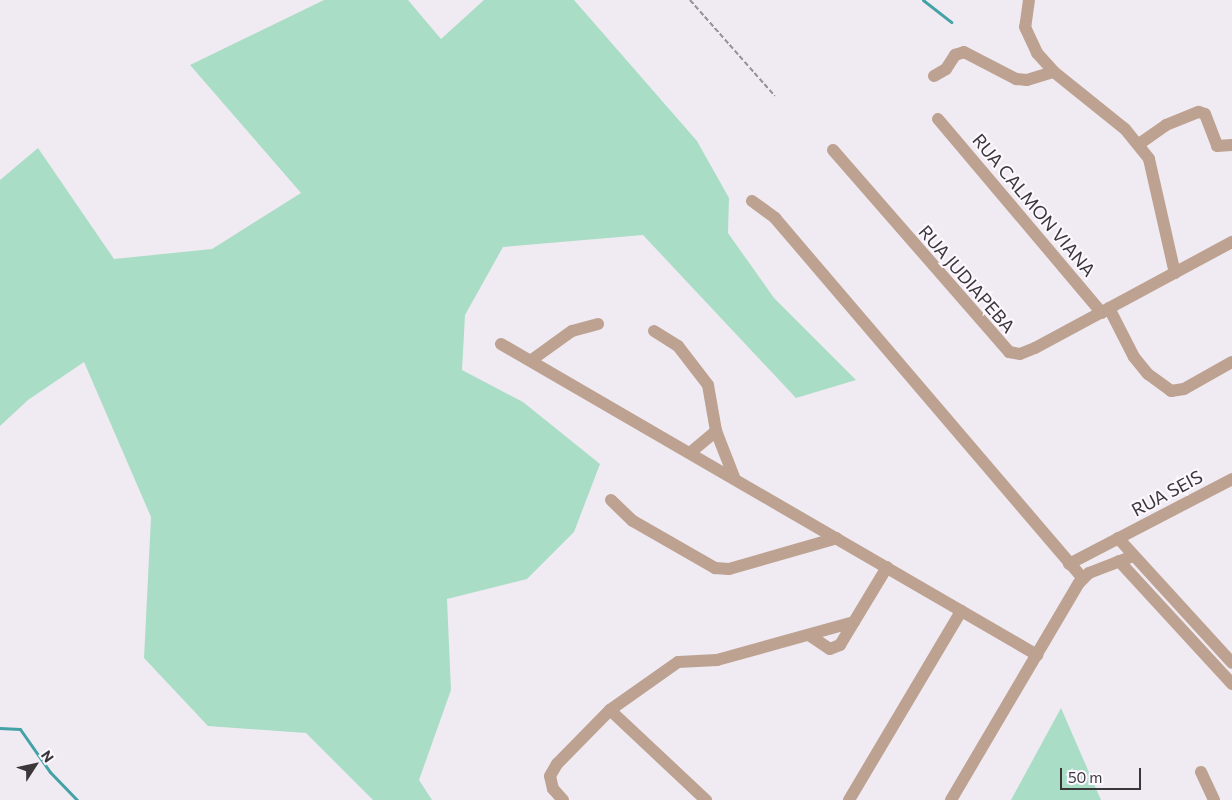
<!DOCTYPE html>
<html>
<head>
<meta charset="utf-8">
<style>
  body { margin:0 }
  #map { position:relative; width:1232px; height:800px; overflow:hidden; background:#f0ebf2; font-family:Commissioner,sans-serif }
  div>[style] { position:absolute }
  .green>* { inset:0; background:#aaddc5 }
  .stream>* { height:3px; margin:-1.5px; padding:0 1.5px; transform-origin:1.5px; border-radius:1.5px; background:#43a2a5 }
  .path>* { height:2px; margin-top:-1px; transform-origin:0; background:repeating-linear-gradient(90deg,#949095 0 5px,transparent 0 7.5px) }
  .minor>* { height:12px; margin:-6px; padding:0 6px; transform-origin:6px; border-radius:6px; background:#bda191 }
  span { translate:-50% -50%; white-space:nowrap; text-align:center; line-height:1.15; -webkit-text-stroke:4px #fdf8ff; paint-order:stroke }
  .street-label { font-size:18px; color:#39373a }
  .north { position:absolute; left:10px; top:740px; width:50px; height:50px; -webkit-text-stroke:4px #fdf8ff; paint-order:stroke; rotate:55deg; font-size:14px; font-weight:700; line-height:20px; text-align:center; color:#39373a }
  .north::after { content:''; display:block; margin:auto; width:18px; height:22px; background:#39373a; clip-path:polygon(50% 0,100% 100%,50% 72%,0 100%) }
  .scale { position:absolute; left:1060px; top:768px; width:81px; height:22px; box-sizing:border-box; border:2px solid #39373a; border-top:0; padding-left:6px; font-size:15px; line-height:18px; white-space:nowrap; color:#39373a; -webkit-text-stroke:4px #fdf8ff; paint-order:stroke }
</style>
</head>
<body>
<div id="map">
  <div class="green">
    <i style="clip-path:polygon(324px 0,408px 0,441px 39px,484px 0,574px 0,697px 141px,729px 198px,728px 233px,774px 298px,856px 380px,796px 398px,643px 235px,503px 247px,465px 315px,462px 370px,523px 402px,600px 464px,574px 532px,527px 579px,447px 599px,451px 690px,419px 780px,432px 800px,373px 800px,306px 733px,208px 726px,144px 658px,151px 517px,84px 362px,28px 400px,0 426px,0 180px,38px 148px,114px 259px,212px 249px,301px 193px,190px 65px)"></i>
    <i style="clip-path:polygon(1061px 708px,1101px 800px,1011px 800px)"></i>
  </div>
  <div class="stream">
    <i style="left:923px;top:0;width:36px;rotate:38deg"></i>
    <i style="left:0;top:728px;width:20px;rotate:3deg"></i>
    <i style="left:20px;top:729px;width:52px;rotate:55.1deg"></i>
    <i style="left:50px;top:772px;width:39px;rotate:46deg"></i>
  </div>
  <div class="path">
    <i style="left:690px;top:0;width:128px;rotate:48.5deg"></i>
  </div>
  <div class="minor">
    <i style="left:1029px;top:0;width:27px;rotate:98deg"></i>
    <i style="left:1025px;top:27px;width:29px;rotate:65deg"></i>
    <i style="left:1037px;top:53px;width:25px;rotate:48deg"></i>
    <i style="left:1054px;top:72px;width:91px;rotate:38.8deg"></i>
    <i style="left:1125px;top:129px;width:38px;rotate:51deg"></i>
    <i style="left:1149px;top:159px;width:117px;rotate:77.2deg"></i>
    <i style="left:934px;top:76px;width:14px;rotate:-30deg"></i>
    <i style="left:946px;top:69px;width:17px;rotate:-57deg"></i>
    <i style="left:955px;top:55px;width:9px;rotate:-18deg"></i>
    <i style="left:964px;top:52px;width:59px;rotate:27.4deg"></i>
    <i style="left:1016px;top:79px;width:11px;rotate:5deg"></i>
    <i style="left:1027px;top:80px;width:28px;rotate:-17deg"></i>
    <i style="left:938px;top:119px;width:254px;rotate:49.8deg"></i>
    <i style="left:1139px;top:144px;width:33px;rotate:-35deg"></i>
    <i style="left:1166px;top:125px;width:35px;rotate:-22deg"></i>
    <i style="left:1199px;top:112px;width:6px;rotate:18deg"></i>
    <i style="left:1205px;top:114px;width:34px;rotate:69deg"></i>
    <i style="left:1217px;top:146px;width:15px;rotate:-4deg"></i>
    <i style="left:833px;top:150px;width:268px;rotate:48.9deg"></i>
    <i style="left:1009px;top:352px;width:11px;rotate:10deg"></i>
    <i style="left:1020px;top:354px;width:16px;rotate:-22deg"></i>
    <i style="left:1035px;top:348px;width:224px;rotate:-28.3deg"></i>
    <i style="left:752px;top:201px;width:29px;rotate:36deg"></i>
    <i style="left:775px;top:218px;width:474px;rotate:49.5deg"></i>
    <i style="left:1109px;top:308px;width:55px;rotate:63deg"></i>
    <i style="left:1134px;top:357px;width:22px;rotate:51deg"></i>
    <i style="left:1148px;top:374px;width:29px;rotate:36deg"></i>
    <i style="left:1171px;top:391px;width:13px;rotate:-9deg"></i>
    <i style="left:1184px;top:389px;width:55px;rotate:-29.4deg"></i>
    <i style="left:654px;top:331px;width:28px;rotate:32deg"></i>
    <i style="left:678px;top:346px;width:49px;rotate:52.4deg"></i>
    <i style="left:708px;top:385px;width:47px;rotate:80.1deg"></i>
    <i style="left:716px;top:431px;width:49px;rotate:68.6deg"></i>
    <i style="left:501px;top:344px;width:620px;rotate:30.12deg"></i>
    <i style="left:533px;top:359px;width:48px;rotate:-35.7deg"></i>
    <i style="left:572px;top:331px;width:27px;rotate:-15deg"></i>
    <i style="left:691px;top:452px;width:33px;rotate:-40deg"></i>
    <i style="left:611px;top:500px;width:30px;rotate:44deg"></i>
    <i style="left:633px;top:521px;width:95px;rotate:29.8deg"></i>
    <i style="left:715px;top:568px;width:14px;rotate:4deg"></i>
    <i style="left:729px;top:569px;width:112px;rotate:-16deg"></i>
    <i style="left:1118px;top:538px;width:169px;rotate:47.6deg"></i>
    <i style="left:1119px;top:561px;width:167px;rotate:47.4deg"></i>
    <i style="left:1069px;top:564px;width:184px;rotate:-27.5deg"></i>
    <i style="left:809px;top:635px;width:25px;rotate:34deg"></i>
    <i style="left:830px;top:649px;width:11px;rotate:-22deg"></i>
    <i style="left:840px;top:645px;width:91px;rotate:-58.9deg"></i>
    <i style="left:610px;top:710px;width:132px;rotate:43.2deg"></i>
    <i style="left:1201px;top:772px;width:31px;rotate:65deg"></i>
    <i style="left:563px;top:800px;width:15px;rotate:-132deg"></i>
    <i style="left:553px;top:789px;width:13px;rotate:-103deg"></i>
    <i style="left:550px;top:776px;width:14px;rotate:-60deg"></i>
    <i style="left:557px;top:764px;width:76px;rotate:-45.5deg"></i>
    <i style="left:610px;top:710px;width:83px;rotate:-35.2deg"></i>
    <i style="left:678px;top:662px;width:39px;rotate:-3deg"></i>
    <i style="left:717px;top:660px;width:142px;rotate:-15.5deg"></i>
    <i style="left:849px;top:800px;width:220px;rotate:-59.3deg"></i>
    <i style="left:951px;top:800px;width:252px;rotate:-59.5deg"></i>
    <i style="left:1079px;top:583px;width:14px;rotate:-45deg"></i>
    <i style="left:1089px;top:573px;width:47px;rotate:-21.1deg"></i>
  </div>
  <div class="street-label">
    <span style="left:1034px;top:205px;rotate:50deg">RUA CALMON VIANA</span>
    <span style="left:967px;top:279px;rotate:49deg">RUA JUDIAPEBA</span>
    <span style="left:1167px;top:493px;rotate:-28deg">RUA SEIS</span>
  </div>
  <div class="north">N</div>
  <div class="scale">50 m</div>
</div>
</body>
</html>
